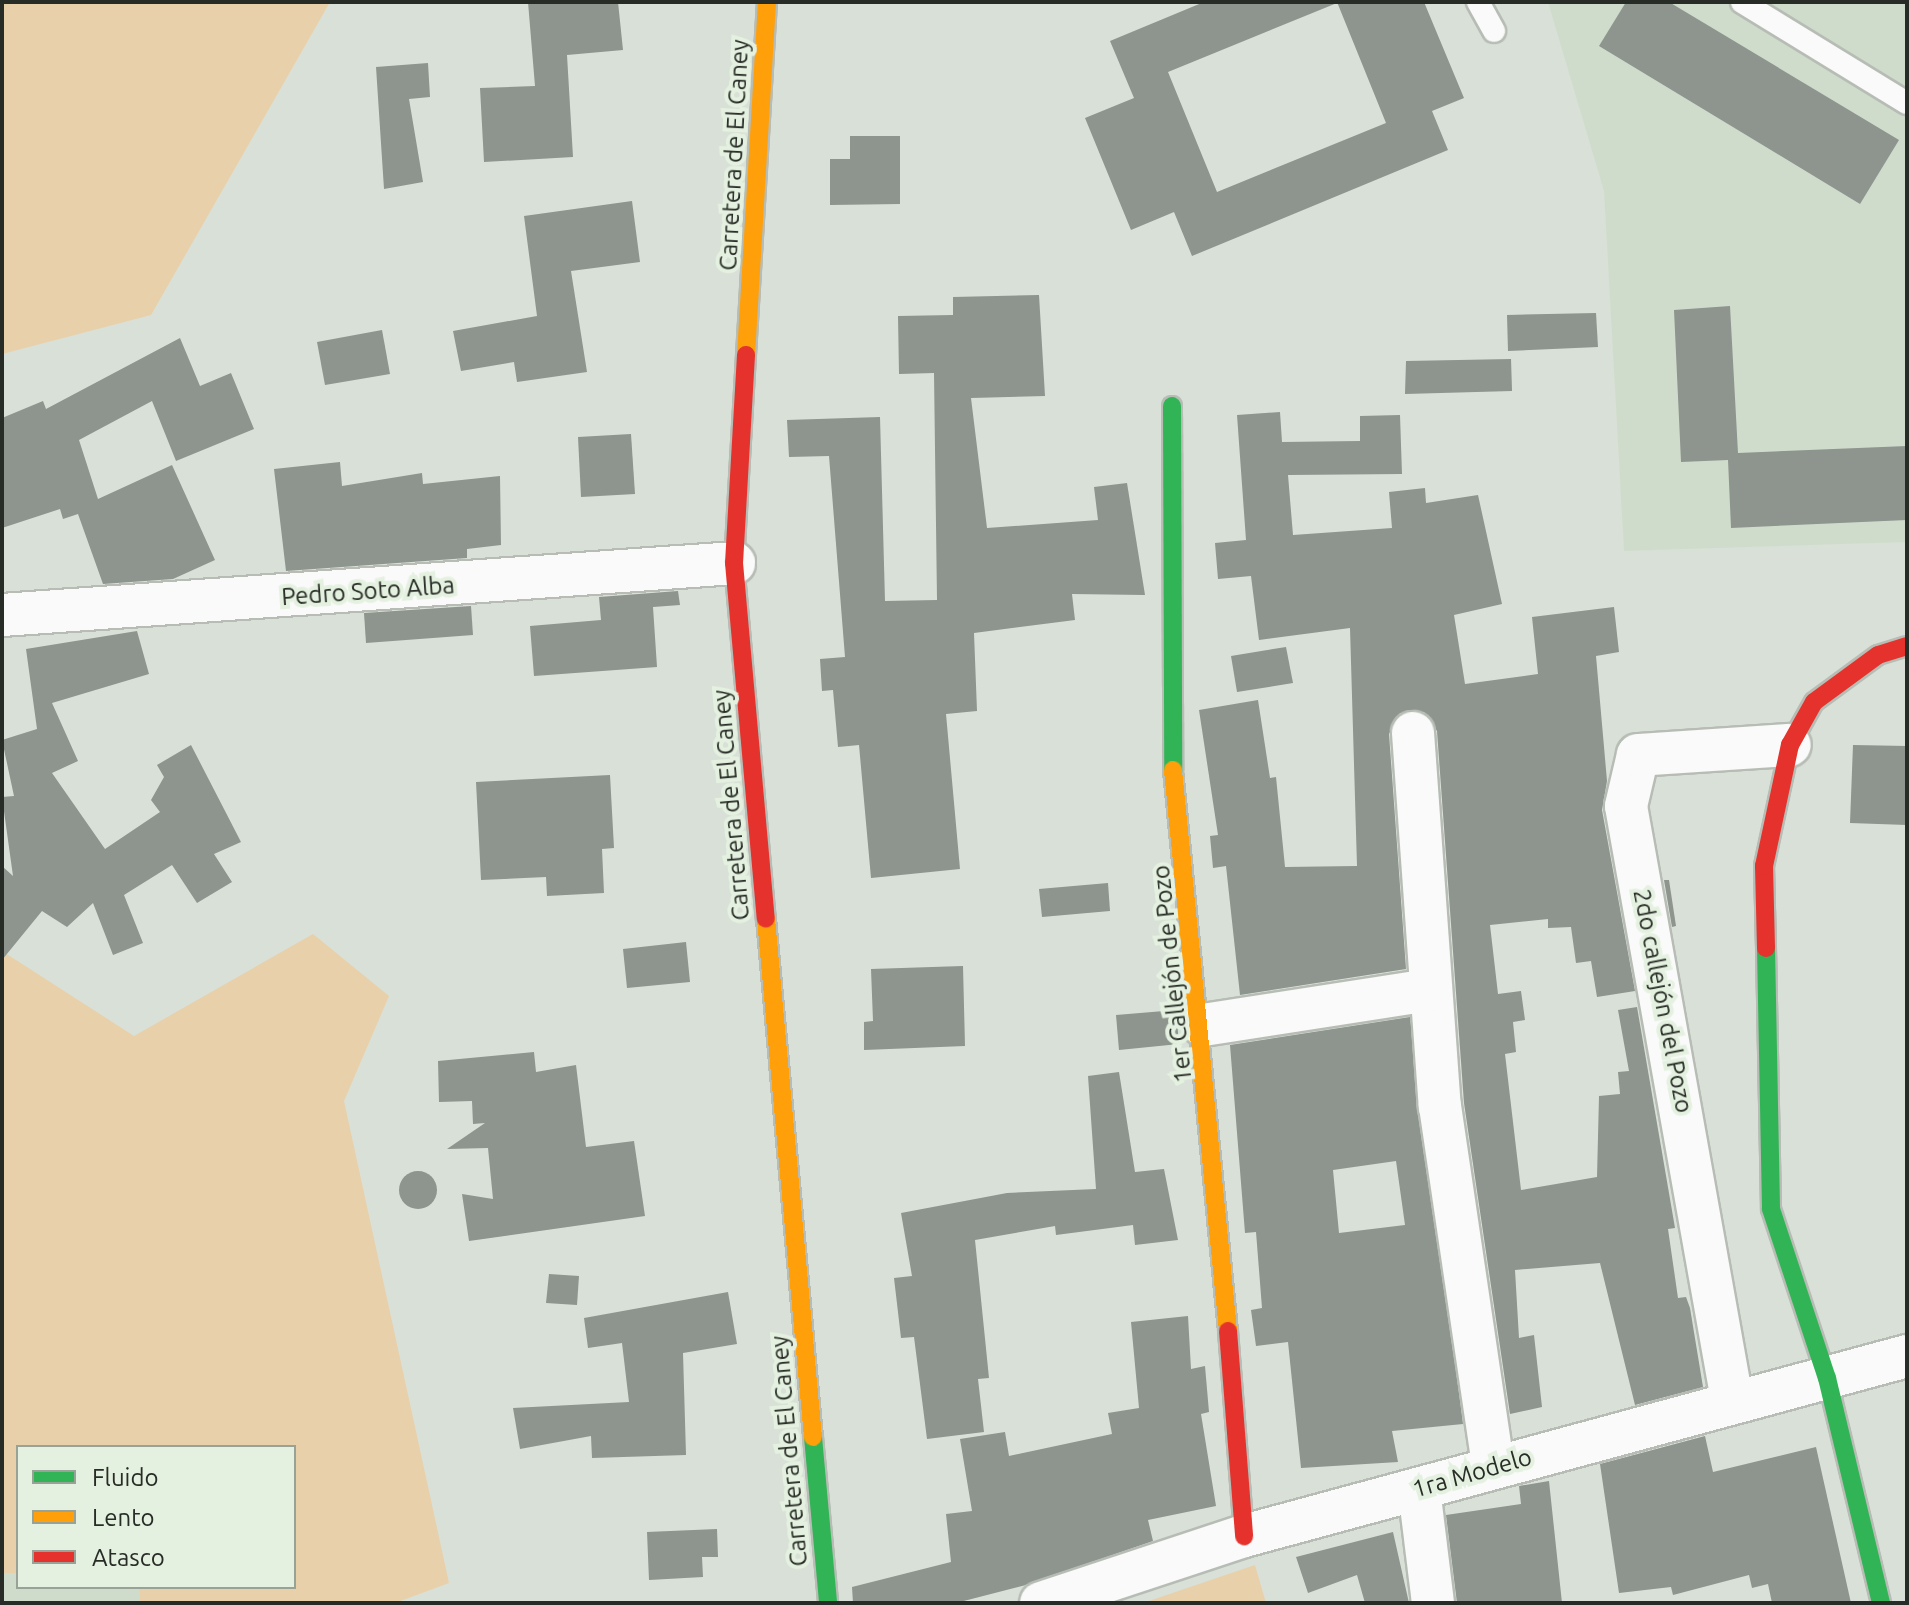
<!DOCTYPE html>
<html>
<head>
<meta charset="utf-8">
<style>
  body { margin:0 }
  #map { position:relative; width:1909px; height:1605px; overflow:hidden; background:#d9e0d7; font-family:Ubuntu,sans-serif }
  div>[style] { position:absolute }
  .built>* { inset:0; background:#d0dccb }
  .green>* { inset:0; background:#e8d0aa }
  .building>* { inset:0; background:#8e948e }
  .round { border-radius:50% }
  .roads { filter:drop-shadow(2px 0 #b7bdb5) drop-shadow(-2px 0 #b7bdb5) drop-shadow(0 2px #b7bdb5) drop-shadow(0 -2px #b7bdb5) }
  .lane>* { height:22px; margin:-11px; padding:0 11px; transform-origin:11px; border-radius:11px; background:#f9faf9 }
  .street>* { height:42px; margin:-21px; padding:0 21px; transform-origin:21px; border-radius:21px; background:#f9faf9 }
  .fast>* { height:18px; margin:-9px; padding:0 9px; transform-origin:9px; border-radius:9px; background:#30b455 }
  .slow>* { height:18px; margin:-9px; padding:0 9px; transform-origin:9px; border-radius:9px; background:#ff9f0a }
  .jam>* { height:18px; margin:-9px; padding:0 9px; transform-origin:9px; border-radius:9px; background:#e5322d }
  span { translate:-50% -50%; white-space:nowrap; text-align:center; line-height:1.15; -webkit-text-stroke:8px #e5f1e0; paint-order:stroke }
  .street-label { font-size:24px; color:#282c26 }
  .frame { position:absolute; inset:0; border:4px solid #282c26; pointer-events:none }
  .legend { position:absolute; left:16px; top:1445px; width:280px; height:144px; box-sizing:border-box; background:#e5f1e0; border:2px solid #99a296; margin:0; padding:10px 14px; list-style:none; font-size:24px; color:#282c26 }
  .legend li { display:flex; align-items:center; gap:16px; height:40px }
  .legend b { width:40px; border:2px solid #99a296 }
</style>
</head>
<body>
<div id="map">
  <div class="built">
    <i style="clip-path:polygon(1548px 2px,1907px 2px,1907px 542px,1624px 551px,1604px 191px)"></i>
    <i style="clip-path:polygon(2px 1573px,18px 1573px,18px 1587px,139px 1587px,140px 1603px,2px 1603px)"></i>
  </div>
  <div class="green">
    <i style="clip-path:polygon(2px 2px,330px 2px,151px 315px,2px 354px)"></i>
    <i style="clip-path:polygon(313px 934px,389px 996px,344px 1101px,449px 1583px,395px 1603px,140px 1603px,139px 1587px,294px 1587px,294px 1447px,18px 1447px,18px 1573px,2px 1573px,2px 951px,134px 1036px)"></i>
    <i style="clip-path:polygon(1255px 1565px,1266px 1603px,1143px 1603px)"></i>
  </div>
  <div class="building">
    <i style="clip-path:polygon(528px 2px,618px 2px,623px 50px,567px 55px,573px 157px,484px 162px,480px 88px,535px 86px)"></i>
    <i style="clip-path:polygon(1204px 2px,1337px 3px,1168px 72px,1217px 192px,1386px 123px,1337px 2px,1424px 2px,1464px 98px,1432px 111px,1448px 150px,1192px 256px,1174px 212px,1131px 230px,1085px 118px,1134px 98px,1110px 41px)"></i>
    <i style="clip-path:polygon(1626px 2px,1669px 2px,1899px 140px,1860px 204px,1599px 46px)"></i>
    <i style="clip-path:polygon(428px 63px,430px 97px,409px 99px,423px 182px,384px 189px,376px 67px)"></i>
    <i style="clip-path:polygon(850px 136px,900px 136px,900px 204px,830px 205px,830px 159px,850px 159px)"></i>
    <i style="clip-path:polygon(632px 201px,640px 262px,571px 271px,587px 372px,517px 382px,514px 362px,461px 371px,453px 331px,537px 316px,524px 216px)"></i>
    <i style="clip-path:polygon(1039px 295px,1045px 396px,971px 398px,987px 528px,1098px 520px,1094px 487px,1127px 483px,1145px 595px,1072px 594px,1075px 620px,974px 633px,977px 711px,946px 714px,960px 869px,871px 878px,859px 745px,838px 747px,833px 690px,822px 691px,820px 659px,845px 657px,829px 456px,789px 457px,787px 420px,880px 417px,885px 601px,937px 600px,934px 373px,899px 374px,898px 316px,953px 315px,953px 297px)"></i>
    <i style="clip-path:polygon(1730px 306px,1738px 453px,1907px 446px,1907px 520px,1731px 528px,1728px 460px,1681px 462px,1674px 310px)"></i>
    <i style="clip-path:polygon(1596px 313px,1598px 347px,1508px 351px,1507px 315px)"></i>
    <i style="clip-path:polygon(382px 330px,390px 374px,325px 385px,317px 342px)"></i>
    <i style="clip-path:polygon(180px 338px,200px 386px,231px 373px,254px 429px,176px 461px,152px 401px,79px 440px,98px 499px,172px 465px,215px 560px,173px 579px,103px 584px,78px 514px,63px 519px,60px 509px,2px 528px,2px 418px,43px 401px,46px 409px)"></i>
    <i style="clip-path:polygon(1511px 359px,1512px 391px,1405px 394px,1406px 361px)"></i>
    <i style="clip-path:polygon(1280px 412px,1282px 442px,1360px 441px,1360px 416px,1400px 415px,1402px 474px,1288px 475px,1293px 535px,1392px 528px,1389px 492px,1425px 488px,1426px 503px,1478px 495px,1502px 604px,1454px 615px,1465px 684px,1538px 674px,1532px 617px,1614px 607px,1619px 652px,1596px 656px,1607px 781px,1602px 810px,1635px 991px,1597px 997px,1591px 961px,1576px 963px,1571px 927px,1548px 928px,1548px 919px,1490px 925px,1498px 994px,1521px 991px,1525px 1020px,1513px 1022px,1516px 1052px,1505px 1054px,1521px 1190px,1597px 1177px,1599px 1096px,1620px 1094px,1618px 1072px,1629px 1071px,1618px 1010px,1637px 1007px,1675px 1228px,1668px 1229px,1678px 1298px,1686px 1297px,1690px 1308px,1703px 1387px,1635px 1405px,1600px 1263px,1515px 1270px,1519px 1338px,1534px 1335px,1542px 1407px,1510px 1414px,1464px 1103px,1437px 731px,1424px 712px,1400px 713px,1389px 734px,1406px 969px,1240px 995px,1226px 866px,1213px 868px,1210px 836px,1218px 835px,1199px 710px,1258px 700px,1270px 778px,1276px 777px,1285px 867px,1357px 866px,1350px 628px,1259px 640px,1251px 576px,1218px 579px,1215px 543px,1246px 540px,1237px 415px)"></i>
    <i style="clip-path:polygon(631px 434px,635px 494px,581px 497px,578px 437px)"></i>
    <i style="clip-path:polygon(340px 462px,342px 486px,422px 473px,423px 484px,500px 476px,501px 545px,467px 549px,467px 558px,286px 571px,274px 469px)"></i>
    <i style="clip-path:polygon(678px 591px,680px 605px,653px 607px,657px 667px,534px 676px,530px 626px,601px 620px,599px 597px)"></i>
    <i style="clip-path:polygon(471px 606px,473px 635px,366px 643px,364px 613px)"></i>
    <i style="clip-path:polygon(137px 631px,149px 674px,52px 703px,78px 761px,52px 773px,105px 849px,160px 812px,151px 800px,164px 777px,157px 765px,191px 745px,241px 842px,214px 854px,232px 882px,197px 903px,172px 865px,124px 895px,143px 943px,113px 955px,93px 903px,67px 927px,42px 911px,2px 960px,2px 866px,13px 876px,2px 797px,14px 796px,2px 740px,37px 729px,26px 649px)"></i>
    <i style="clip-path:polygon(1286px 647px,1293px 683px,1237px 692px,1231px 656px)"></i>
    <i style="clip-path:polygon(1853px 745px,1907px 746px,1907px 825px,1850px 823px)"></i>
    <i style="clip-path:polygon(610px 775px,614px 848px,602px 849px,604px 893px,547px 896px,546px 877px,481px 880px,476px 782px)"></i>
    <i style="clip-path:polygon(1664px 880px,1669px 880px,1676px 926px,1672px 927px)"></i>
    <i style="clip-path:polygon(1108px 883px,1110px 911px,1042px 917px,1039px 889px)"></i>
    <i style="clip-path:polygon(686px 942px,690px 982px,627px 988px,623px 949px)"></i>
    <i style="clip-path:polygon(963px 966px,965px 1046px,864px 1050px,864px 1022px,873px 1021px,871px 969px)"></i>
    <i style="clip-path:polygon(1176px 1010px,1179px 1044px,1119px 1050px,1116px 1015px)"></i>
    <i style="clip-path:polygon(evenodd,1410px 1017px,1463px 1424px,1392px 1431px,1398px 1462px,1301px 1468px,1288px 1342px,1256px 1346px,1251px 1310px,1262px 1308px,1256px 1232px,1245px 1233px,1230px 1045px,1410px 1017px,1396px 1161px,1405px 1225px,1339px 1233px,1333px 1170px,1396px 1161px)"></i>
    <i style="clip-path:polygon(534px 1052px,536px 1072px,576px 1065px,586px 1147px,634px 1141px,645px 1216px,469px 1241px,462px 1194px,493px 1199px,488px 1148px,447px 1149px,485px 1123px,473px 1124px,472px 1101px,439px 1102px,438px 1061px)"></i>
    <i style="clip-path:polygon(1119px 1072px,1135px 1172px,1164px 1169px,1178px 1240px,1135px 1245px,1133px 1225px,1056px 1235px,1055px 1226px,975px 1240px,989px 1378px,978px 1379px,984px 1432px,927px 1439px,914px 1337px,901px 1338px,894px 1278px,912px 1276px,901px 1213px,1007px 1193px,1096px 1189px,1088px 1076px)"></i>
    <i class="round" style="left:399px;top:1171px;width:38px;height:38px"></i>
    <i style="clip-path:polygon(549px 1274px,579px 1276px,577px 1305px,546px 1303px)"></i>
    <i style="clip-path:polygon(728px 1292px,737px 1344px,683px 1353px,686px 1455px,592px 1458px,591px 1436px,520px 1449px,513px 1408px,629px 1402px,622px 1343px,588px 1348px,584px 1318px)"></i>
    <i style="clip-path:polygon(1188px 1316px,1191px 1369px,1205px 1366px,1209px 1412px,1201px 1414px,1216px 1506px,1148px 1520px,1153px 1541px,1026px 1585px,956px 1603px,853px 1603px,852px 1587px,951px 1562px,946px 1514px,972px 1511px,960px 1439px,1005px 1432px,1009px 1456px,1112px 1434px,1108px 1413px,1139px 1408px,1131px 1322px)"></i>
    <i style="clip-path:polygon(1705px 1436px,1713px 1472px,1816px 1447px,1851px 1603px,1772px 1603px,1768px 1584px,1752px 1588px,1749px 1575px,1673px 1595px,1671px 1587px,1619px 1593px,1600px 1464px)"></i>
    <i style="clip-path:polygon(1549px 1481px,1562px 1603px,1457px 1603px,1446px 1515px,1521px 1504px,1519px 1486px)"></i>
    <i style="clip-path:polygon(717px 1529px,718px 1557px,702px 1557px,703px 1577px,649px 1580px,647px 1532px)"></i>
    <i style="clip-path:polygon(1393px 1532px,1409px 1603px,1365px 1603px,1357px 1575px,1308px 1593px,1296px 1557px)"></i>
  </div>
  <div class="roads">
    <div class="lane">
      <i style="left:1478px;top:2px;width:33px;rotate:61deg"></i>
      <i style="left:1742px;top:2px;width:193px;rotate:31.5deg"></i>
    </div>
    <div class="street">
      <i style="left:2px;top:615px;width:734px;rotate:-4.06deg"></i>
      <i style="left:1413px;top:733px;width:374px;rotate:85.9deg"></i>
      <i style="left:1440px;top:1106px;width:363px;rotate:81.6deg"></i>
      <i style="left:1203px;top:1025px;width:229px;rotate:-8.8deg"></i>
      <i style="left:1732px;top:1400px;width:603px;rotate:-100.12deg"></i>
      <i style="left:1626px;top:806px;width:52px;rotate:-76.8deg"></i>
      <i style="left:1638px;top:755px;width:152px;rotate:-3.8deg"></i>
      <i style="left:1419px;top:1489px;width:115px;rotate:83deg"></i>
      <i style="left:1041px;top:1603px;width:214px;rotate:-18.3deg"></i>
      <i style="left:1244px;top:1536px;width:687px;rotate:-15.19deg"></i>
    </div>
    <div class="fast">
      <i style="left:1172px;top:406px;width:364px;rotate:89.8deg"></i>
      <i style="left:1766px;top:948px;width:261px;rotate:88.9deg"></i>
      <i style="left:1771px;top:1209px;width:178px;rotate:71.7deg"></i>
      <i style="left:1827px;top:1378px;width:231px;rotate:76.5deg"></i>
      <i style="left:813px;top:1437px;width:167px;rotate:84.8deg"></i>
    </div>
    <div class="slow">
      <i style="left:746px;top:355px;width:354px;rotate:-86.6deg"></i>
      <i style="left:1173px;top:770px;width:564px;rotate:84.4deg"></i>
      <i style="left:766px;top:919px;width:520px;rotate:84.82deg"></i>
    </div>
    <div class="jam">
      <i style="left:746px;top:355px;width:208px;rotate:93.3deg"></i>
      <i style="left:734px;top:563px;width:357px;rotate:84.9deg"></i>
      <i style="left:1766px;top:948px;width:82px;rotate:-91.4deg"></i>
      <i style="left:1764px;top:866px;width:124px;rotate:-77.9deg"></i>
      <i style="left:1790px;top:745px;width:49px;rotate:-60.8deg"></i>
      <i style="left:1814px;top:702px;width:79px;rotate:-36.3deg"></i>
      <i style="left:1878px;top:655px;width:30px;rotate:-17deg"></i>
      <i style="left:1228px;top:1331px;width:206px;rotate:85.5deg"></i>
    </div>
  </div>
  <div class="street-label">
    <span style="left:734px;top:155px;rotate:-87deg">Carretera de El Caney</span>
    <span style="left:368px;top:591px;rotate:-4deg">Pedro Soto Alba</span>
    <span style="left:731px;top:805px;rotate:-95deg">Carretera de El Caney</span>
    <span style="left:1172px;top:974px;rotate:-96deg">1er Callejón de Pozo</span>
    <span style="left:1663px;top:1001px;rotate:79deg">2do callejón del Pozo</span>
    <span style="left:789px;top:1451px;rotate:-95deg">Carretera de El Caney</span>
    <span style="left:1472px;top:1473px;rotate:-16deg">1ra Modelo</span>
  </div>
  <div class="frame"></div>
  <ul class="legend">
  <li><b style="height:10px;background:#30b455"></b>Fluido</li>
  <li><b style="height:10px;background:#ff9f0a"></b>Lento</li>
  <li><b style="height:10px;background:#e5322d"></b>Atasco</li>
  </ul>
</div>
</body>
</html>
